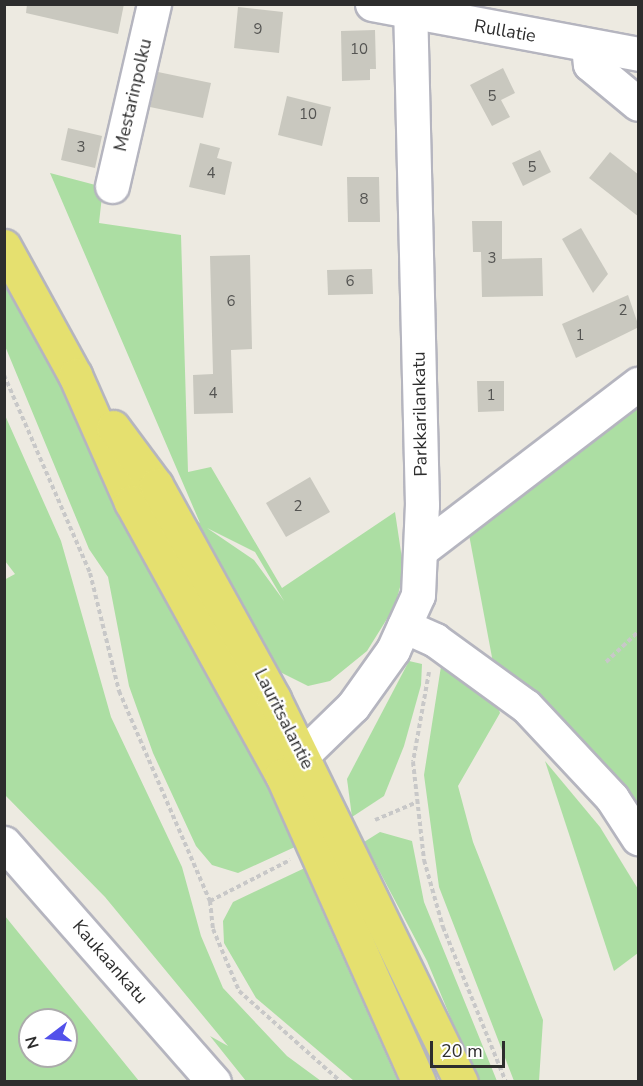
<!DOCTYPE html>
<html>
<head>
<meta charset="utf-8">
<style>
  body { margin:0 }
  #map { position:relative; width:643px; height:1086px; overflow:hidden; background:#edeae1; font-family:"Nunito Sans",sans-serif }
  div>[style] { position:absolute }
  .green>* { inset:0; background:#acdea3 }
  .building>* { inset:0; background:#c9c8bf }
  .path>* { height:4px; margin-top:-2px; transform-origin:0; background:repeating-linear-gradient(90deg,#c8c8c8 0 4.5px,transparent 0 7.5px) }
  .roads { filter:drop-shadow(2px 0 #b5b5bf) drop-shadow(-2px 0 #b5b5bf) drop-shadow(0 2px #b5b5bf) drop-shadow(0 -2px #b5b5bf) }
  .minor>* { height:33px; margin:-16.5px; padding:0 16.5px; transform-origin:16.5px; border-radius:16.5px; background:#fff }
  .major>* { height:33px; margin:-16.5px; padding:0 16.5px; transform-origin:16.5px; border-radius:16.5px; background:#e5e06f }
  span { translate:-50% -50%; white-space:nowrap; text-align:center; line-height:1.15; -webkit-text-stroke:4.5px #fff; paint-order:stroke }
  .number-label { font-size:15px; color:#545452 }
  .number-label span { -webkit-text-stroke-width:0 }
  .street-label { font-size:18px; color:#2d2d2d }
  .frame { position:absolute; inset:0; border:6px solid #2d2d2d; pointer-events:none }
  .north { position:absolute; left:18px; top:1008px; width:60px; height:60px; box-sizing:border-box; background:#fff; border:2px solid #ababab; border-radius:50%; rotate:254deg; font-size:16px; font-weight:700; line-height:24px; text-align:center; color:#2d2d2d }
  .north::after { content:''; display:block; margin:auto; width:21px; height:27px; background:#5251ea; clip-path:polygon(50% 0,100% 100%,50% 72%,0 100%) }
  .scale { position:absolute; left:430px; top:1041px; width:75px; height:27px; box-sizing:border-box; border:3px solid #2d2d2d; border-top:0; padding-left:8px; font-size:18px; line-height:21px; white-space:nowrap; color:#2d2d2d; -webkit-text-stroke:4px #fff; paint-order:stroke }
</style>
</head>
<body>
<div id="map">
  <div class="green">
    <i style="clip-path:polygon(evenodd,50px 173px,103px 187px,99px 223px,181px 235px,188px 472px,211px 467px,282px 588px,395px 512px,404px 572px,395px 606px,367px 651px,330px 681px,308px 686px,276px 670px,181px 506px,200px 523px,50px 173px,207px 528px,255px 552px,284px 601px,254px 560px,207px 528px)"></i>
    <i style="clip-path:polygon(4px 280px,146px 546px,297px 846px,238px 873px,212px 865px,196px 846px,153px 753px,129px 686px,108px 577px,89px 549px,5px 346px)"></i>
    <i style="clip-path:polygon(638px 399px,638px 803px,544px 699px,494px 668px,467px 524px)"></i>
    <i style="clip-path:polygon(4px 413px,61px 541px,111px 717px,182px 867px,201px 936px,223px 988px,287px 1056px,321px 1081px,246px 1081px,210px 1036px,228px 1046px,105px 897px,5px 795px,4px 580px,15px 574px,5px 561px)"></i>
    <i style="clip-path:polygon(442px 660px,494px 695px,500px 713px,458px 786px,473px 842px,543px 1020px,539px 1081px,514px 1081px,439px 887px,424px 775px)"></i>
    <i style="clip-path:polygon(409px 661px,422px 664px,421px 685px,404px 746px,384px 796px,352px 817px,347px 779px)"></i>
    <i style="clip-path:polygon(545px 761px,600px 827px,638px 889px,638px 953px,614px 971px)"></i>
    <i style="clip-path:polygon(380px 832px,412px 841px,424px 902px,497px 1081px,477px 1081px,427px 961px,364px 842px)"></i>
    <i style="clip-path:polygon(309px 866px,317px 886px,313px 890px,398px 1081px,354px 1081px,256px 998px,224px 943px,223px 921px,233px 902px)"></i>
    <i style="clip-path:polygon(evenodd,5px 916px,139px 1081px,5px 1081px,5px 916px,30px 1020px,66px 1020px,66px 1056px,30px 1056px,30px 1020px)"></i>
  </div>
  <div class="building">
    <i style="clip-path:polygon(27px 4px,124px 4px,118px 34px,26px 13px)"></i>
    <i style="clip-path:polygon(238px 7px,283px 12px,279px 53px,234px 48px)"></i>
    <i style="clip-path:polygon(375px 30px,376px 69px,370px 69px,370px 80px,342px 81px,341px 31px)"></i>
    <i style="clip-path:polygon(503px 68px,515px 93px,501px 100px,510px 117px,492px 126px,470px 85px)"></i>
    <i style="clip-path:polygon(158px 72px,211px 83px,203px 118px,150px 107px)"></i>
    <i style="clip-path:polygon(287px 96px,331px 107px,322px 146px,278px 135px)"></i>
    <i style="clip-path:polygon(68px 128px,102px 136px,95px 168px,61px 160px)"></i>
    <i style="clip-path:polygon(200px 143px,220px 148px,217px 158px,232px 162px,225px 195px,189px 187px)"></i>
    <i style="clip-path:polygon(540px 150px,551px 172px,523px 186px,512px 163px)"></i>
    <i style="clip-path:polygon(610px 152px,639px 175px,639px 217px,589px 178px)"></i>
    <i style="clip-path:polygon(347px 177px,379px 177px,380px 222px,348px 222px)"></i>
    <i style="clip-path:polygon(472px 221px,502px 221px,502px 259px,542px 258px,543px 296px,482px 297px,481px 252px,473px 252px)"></i>
    <i style="clip-path:polygon(581px 228px,608px 274px,593px 293px,562px 239px)"></i>
    <i style="clip-path:polygon(250px 255px,252px 349px,231px 350px,233px 413px,194px 414px,193px 375px,213px 374px,210px 256px)"></i>
    <i style="clip-path:polygon(372px 269px,373px 294px,328px 295px,327px 270px)"></i>
    <i style="clip-path:polygon(628px 295px,639px 327px,576px 358px,562px 324px)"></i>
    <i style="clip-path:polygon(477px 381px,504px 381px,504px 411px,478px 412px)"></i>
    <i style="clip-path:polygon(310px 477px,330px 512px,286px 537px,266px 503px)"></i>
  </div>
  <div class="path">
    <i style="left:4px;top:375px;width:216px;rotate:66.5deg"></i>
    <i style="left:90px;top:573px;width:122px;rotate:76.2deg"></i>
    <i style="left:119px;top:691px;width:229px;rotate:66.6deg"></i>
    <i style="left:210px;top:901px;width:28px;rotate:84deg"></i>
    <i style="left:213px;top:929px;width:67px;rotate:67.2deg"></i>
    <i style="left:239px;top:991px;width:137px;rotate:41.7deg"></i>
    <i style="left:606px;top:662px;width:44px;rotate:-43.2deg"></i>
    <i style="left:429px;top:672px;width:91px;rotate:100.1deg"></i>
    <i style="left:413px;top:762px;width:99px;rotate:83.6deg"></i>
    <i style="left:424px;top:860px;width:70px;rotate:74.2deg"></i>
    <i style="left:443px;top:927px;width:167px;rotate:67.9deg"></i>
    <i style="left:375px;top:820px;width:43px;rotate:-23deg"></i>
    <i style="left:210px;top:901px;width:90px;rotate:-27.1deg"></i>
  </div>
  <div class="roads">
    <div class="minor">
      <i style="left:372px;top:4px;width:271px;rotate:10.6deg"></i>
      <i style="left:588px;top:46px;width:18px;rotate:84deg"></i>
      <i style="left:590px;top:64px;width:62px;rotate:39.8deg"></i>
      <i style="left:112px;top:186px;width:187px;rotate:-77deg"></i>
      <i style="left:422px;top:549px;width:272px;rotate:-37.4deg"></i>
      <i style="left:404px;top:626px;width:34px;rotate:24deg"></i>
      <i style="left:435px;top:640px;width:112px;rotate:36deg"></i>
      <i style="left:526px;top:706px;width:126px;rotate:46.9deg"></i>
      <i style="left:612px;top:798px;width:48px;rotate:57deg"></i>
      <i style="left:282px;top:775px;width:99px;rotate:-44.2deg"></i>
      <i style="left:353px;top:706px;width:69px;rotate:-54.5deg"></i>
      <i style="left:393px;top:650px;width:60px;rotate:-65.6deg"></i>
      <i style="left:418px;top:595px;width:90px;rotate:-87.5deg"></i>
      <i style="left:422px;top:505px;width:501px;rotate:-91.37deg"></i>
      <i style="left:4px;top:843px;width:318px;rotate:48.7deg"></i>
    </div>
    <div class="major">
      <i style="left:4px;top:246px;width:147px;rotate:61.2deg"></i>
      <i style="left:75px;top:375px;width:139px;rotate:66.2deg"></i>
      <i style="left:131px;top:502px;width:312px;rotate:61.1deg"></i>
      <i style="left:282px;top:775px;width:336px;rotate:66deg"></i>
      <i style="left:113px;top:427px;width:72px;rotate:53.4deg"></i>
      <i style="left:156px;top:485px;width:244px;rotate:61.1deg"></i>
      <i style="left:274px;top:699px;width:426px;rotate:64deg"></i>
    </div>
  </div>
  <div class="number-label">
    <span style="left:258px;top:30px">9</span>
    <span style="left:359px;top:50px">10</span>
    <span style="left:492px;top:97px">5</span>
    <span style="left:308px;top:115px">10</span>
    <span style="left:81px;top:148px">3</span>
    <span style="left:532px;top:168px">5</span>
    <span style="left:211px;top:174px">4</span>
    <span style="left:364px;top:200px">8</span>
    <span style="left:492px;top:259px">3</span>
    <span style="left:350px;top:282px">6</span>
    <span style="left:231px;top:302px">6</span>
    <span style="left:623px;top:311px">2</span>
    <span style="left:580px;top:336px">1</span>
    <span style="left:213px;top:394px">4</span>
    <span style="left:491px;top:396px">1</span>
    <span style="left:298px;top:507px">2</span>
  </div>
  <div class="street-label">
    <span style="left:505px;top:31px;rotate:10deg">Rullatie</span>
    <span style="left:133px;top:95px;rotate:-77deg">Mestarinpolku</span>
    <span style="left:420px;top:414px;rotate:-91deg">Parkkarilankatu</span>
    <span style="left:284px;top:719px;rotate:63deg">Lauritsalantie</span>
    <span style="left:110px;top:962px;rotate:49deg">Kaukaankatu</span>
  </div>
  <div class="frame"></div>
  <div class="north">N</div>
  <div class="scale">20 m</div>
</div>
</body>
</html>
